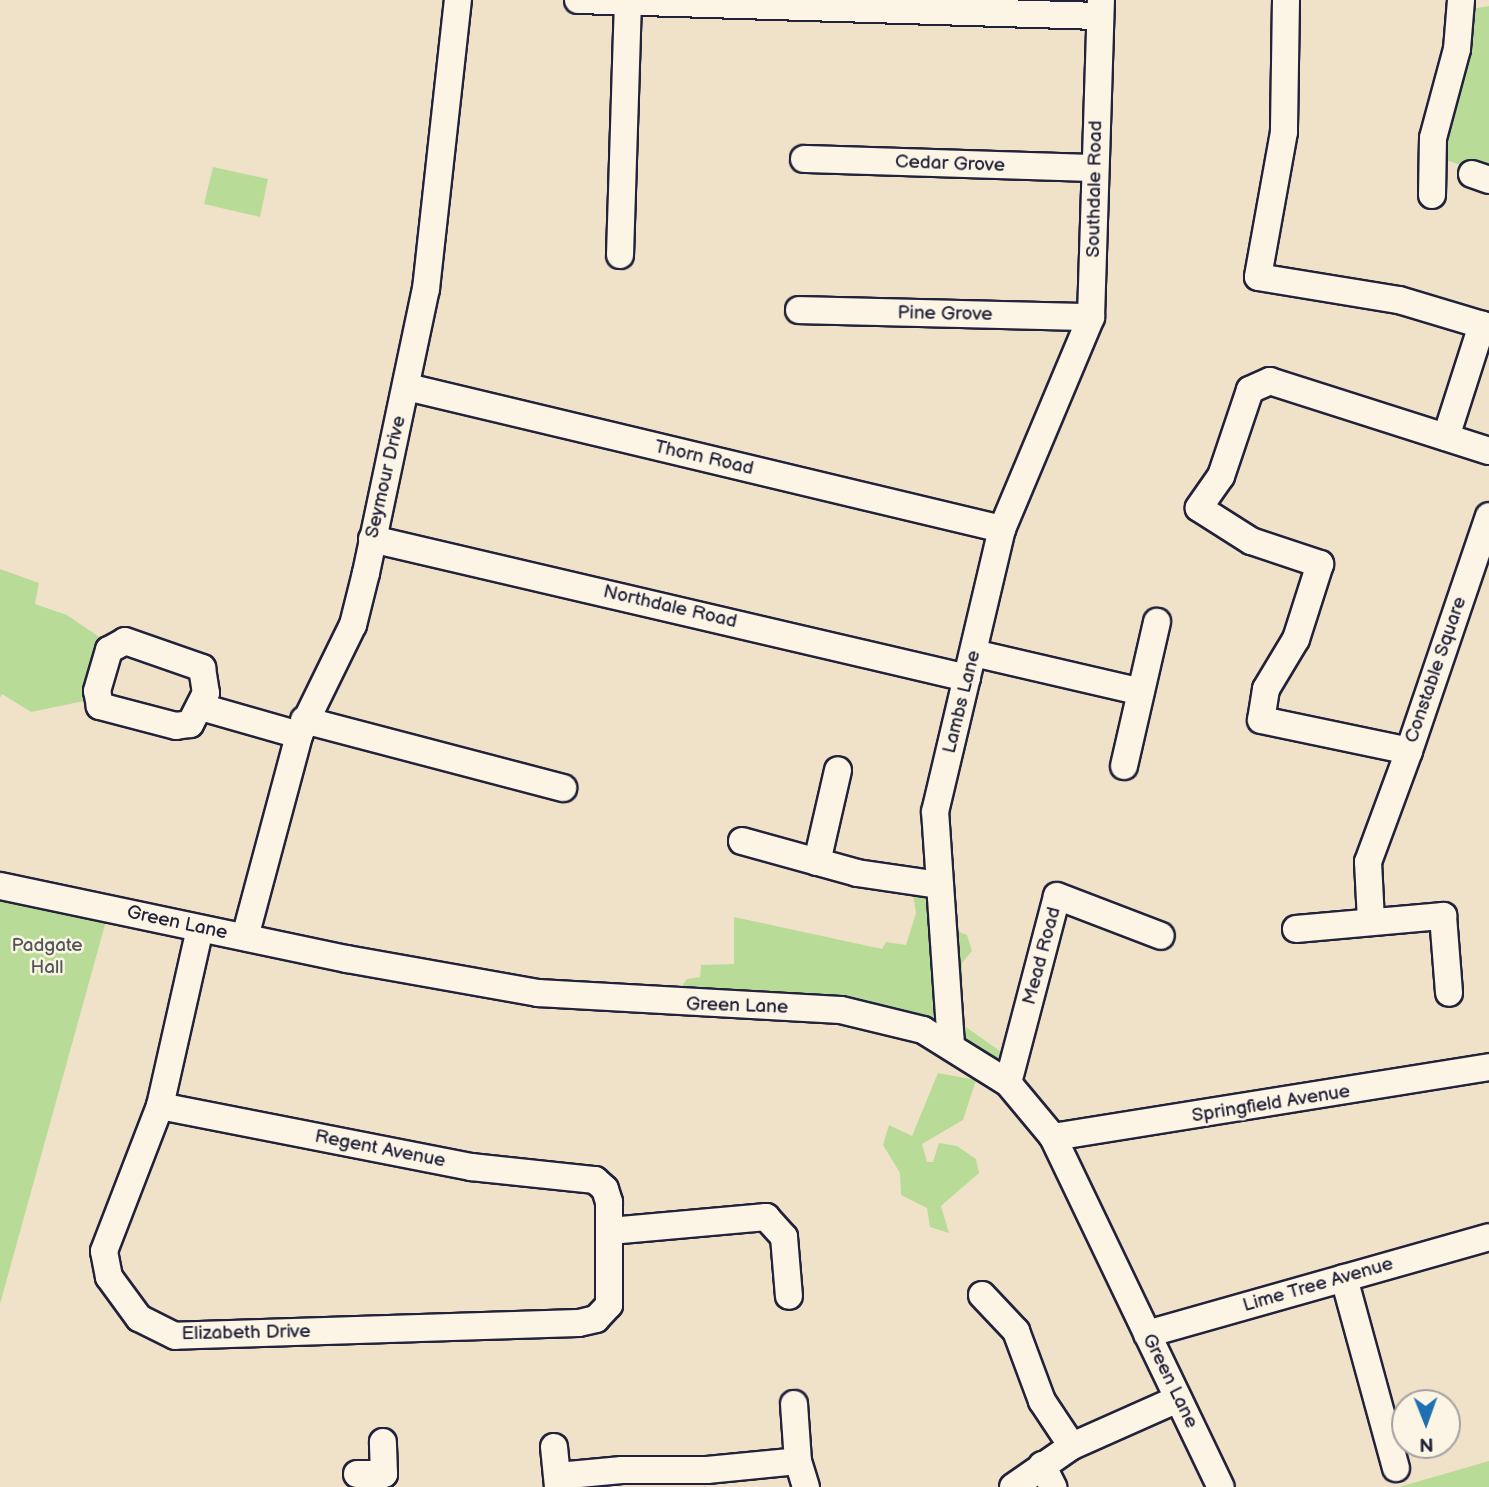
<!DOCTYPE html>
<html>
<head>
<meta charset="utf-8">
<style>
  body { margin:0 }
  #map { position:relative; width:1489px; height:1487px; overflow:hidden; background:#f0e2c9; font-family:"Balsamiq Sans",sans-serif }
  div>[style] { position:absolute }
  .green>* { inset:0; background:#b8dc97 }
  .roads { filter:drop-shadow(2px 0 #22223b) drop-shadow(-2px 0 #22223b) drop-shadow(0 2px #22223b) drop-shadow(0 -2px #22223b) }
  .minor>* { height:26px; margin:-13px; padding:0 13px; transform-origin:13px; border-radius:13px; background:#fcf5e5 }
  span { translate:-50% -50%; white-space:nowrap; text-align:center; line-height:1.15; -webkit-text-stroke:5px #fcf5e5; paint-order:stroke }
  .street-label { font-size:19px; color:#22223b }
  .park-label { font-size:19px; color:#4f5a57 }
  .north { position:absolute; left:1391px; top:1389px; width:70px; height:70px; box-sizing:border-box; background:#fcf5e5; border:2px solid #a5a1a1; border-radius:50%; rotate:179deg; font-size:19px; font-weight:700; line-height:28px; text-align:center; color:#22223b }
  .north::after { content:''; display:block; margin:auto; width:24px; height:32px; background:#1f6fb2; clip-path:polygon(50% 0,100% 100%,50% 72%,0 100%) }
</style>
</head>
<body>
<div id="map">
  <div class="green">
    <i style="clip-path:polygon(1489px 6px,1489px 175px,1443px 159px,1439px 144px,1472px 9px)"></i>
    <i style="clip-path:polygon(213px 167px,268px 179px,260px 217px,204px 204px)"></i>
    <i style="clip-path:polygon(0 569px,39px 583px,35px 604px,67px 615px,108px 643px,89px 700px,31px 712px,2px 694px,0 698px)"></i>
    <i style="clip-path:polygon(912px 888px,935px 889px,952px 929px,967px 935px,972px 951px,962px 963px,963px 1025px,1007px 1056px,1000px 1073px,936px 1027px,680px 989px,687px 979px,700px 977px,701px 965px,734px 964px,734px 917px,882px 949px,886px 942px,906px 945px,916px 913px)"></i>
    <i style="clip-path:polygon(0 900px,106px 921px,0 1304px)"></i>
    <i style="clip-path:polygon(938px 1073px,976px 1080px,963px 1120px,922px 1144px,927px 1162px,933px 1162px,939px 1143px,957px 1146px,976px 1159px,979px 1173px,941px 1206px,949px 1233px,930px 1227px,927px 1208px,901px 1195px,900px 1173px,883px 1145px,889px 1125px,912px 1136px)"></i>
    <i style="clip-path:polygon(1489px 1461px,1489px 1487px,1399px 1487px)"></i>
  </div>
  <div class="roads">
    <div class="minor">
      <i style="left:578px;top:0;width:522px;rotate:1.76deg"></i>
      <i style="left:1286px;top:0;width:132px;rotate:90.9deg"></i>
      <i style="left:1284px;top:132px;width:147px;rotate:100.2deg"></i>
      <i style="left:1258px;top:277px;width:143px;rotate:9.3deg"></i>
      <i style="left:1399px;top:300px;width:94px;rotate:16.7deg"></i>
      <i style="left:804px;top:159px;width:291px;rotate:1.8deg"></i>
      <i style="left:1472px;top:174px;width:18px;rotate:19deg"></i>
      <i style="left:1432px;top:195px;width:57px;rotate:-89deg"></i>
      <i style="left:1433px;top:138px;width:92px;rotate:-74.9deg"></i>
      <i style="left:1457px;top:49px;width:49px;rotate:-85.3deg"></i>
      <i style="left:620px;top:255px;width:253px;rotate:-88.2deg"></i>
      <i style="left:799px;top:310px;width:292px;rotate:1.4deg"></i>
      <i style="left:407px;top:387px;width:612px;rotate:13.42deg"></i>
      <i style="left:1446px;top:437px;width:118px;rotate:-72.2deg"></i>
      <i style="left:1489px;top:451px;width:230px;rotate:-162.3deg"></i>
      <i style="left:1270px;top:381px;width:22px;rotate:156deg"></i>
      <i style="left:1250px;top:390px;width:91px;rotate:108.6deg"></i>
      <i style="left:1221px;top:476px;width:39px;rotate:125deg"></i>
      <i style="left:1199px;top:508px;width:62px;rotate:32.4deg"></i>
      <i style="left:1251px;top:541px;width:73px;rotate:18.4deg"></i>
      <i style="left:1320px;top:564px;width:79px;rotate:107.7deg"></i>
      <i style="left:1296px;top:639px;width:58px;rotate:121deg"></i>
      <i style="left:1266px;top:689px;width:31px;rotate:99deg"></i>
      <i style="left:1261px;top:720px;width:151px;rotate:11.8deg"></i>
      <i style="left:1409px;top:751px;width:248px;rotate:-71.2deg"></i>
      <i style="left:372px;top:539px;width:611px;rotate:13.15deg"></i>
      <i style="left:125px;top:641px;width:82px;rotate:19.3deg"></i>
      <i style="left:202px;top:668px;width:25px;rotate:81deg"></i>
      <i style="left:206px;top:693px;width:35px;rotate:117deg"></i>
      <i style="left:190px;top:724px;width:14px;rotate:172deg"></i>
      <i style="left:176px;top:726px;width:79px;rotate:-165.3deg"></i>
      <i style="left:100px;top:706px;width:15px;rotate:-101deg"></i>
      <i style="left:97px;top:691px;width:43px;rotate:-73.7deg"></i>
      <i style="left:109px;top:650px;width:18px;rotate:-29deg"></i>
      <i style="left:974px;top:653px;width:171px;rotate:13.1deg"></i>
      <i style="left:201px;top:707px;width:102px;rotate:15.9deg"></i>
      <i style="left:304px;top:720px;width:268px;rotate:14.7deg"></i>
      <i style="left:1124px;top:766px;width:148px;rotate:-77.1deg"></i>
      <i style="left:742px;top:841px;width:119px;rotate:15.5deg"></i>
      <i style="left:857px;top:873px;width:82px;rotate:8.4deg"></i>
      <i style="left:817px;top:862px;width:94px;rotate:-77.1deg"></i>
      <i style="left:0;top:886px;width:355px;rotate:11.9deg"></i>
      <i style="left:347px;top:959px;width:194px;rotate:10.1deg"></i>
      <i style="left:538px;top:993px;width:303px;rotate:3.2deg"></i>
      <i style="left:841px;top:1010px;width:84px;rotate:13.7deg"></i>
      <i style="left:923px;top:1030px;width:100px;rotate:31.9deg"></i>
      <i style="left:1008px;top:1083px;width:70px;rotate:50.2deg"></i>
      <i style="left:1053px;top:1137px;width:388px;rotate:64.4deg"></i>
      <i style="left:1371px;top:921px;width:59px;rotate:-92.9deg"></i>
      <i style="left:1368px;top:862px;width:118px;rotate:-69.7deg"></i>
      <i style="left:1296px;top:929px;width:148px;rotate:-5.1deg"></i>
      <i style="left:1443px;top:916px;width:77px;rotate:85.5deg"></i>
      <i style="left:245px;top:937px;width:209px;rotate:-75deg"></i>
      <i style="left:299px;top:735px;width:123px;rotate:-63.9deg"></i>
      <i style="left:353px;top:625px;width:54px;rotate:-76deg"></i>
      <i style="left:366px;top:573px;width:290px;rotate:-78.1deg"></i>
      <i style="left:426px;top:289px;width:291px;rotate:-83.7deg"></i>
      <i style="left:951px;top:1045px;width:234px;rotate:-93.9deg"></i>
      <i style="left:935px;top:812px;width:291px;rotate:-76.7deg"></i>
      <i style="left:1002px;top:529px;width:230px;rotate:-67.2deg"></i>
      <i style="left:1091px;top:317px;width:317px;rotate:-88.2deg"></i>
      <i style="left:1008px;top:1083px;width:193px;rotate:-75.3deg"></i>
      <i style="left:1057px;top:896px;width:111px;rotate:21deg"></i>
      <i style="left:160px;top:1106px;width:317px;rotate:11.1deg"></i>
      <i style="left:471px;top:1167px;width:125px;rotate:6deg"></i>
      <i style="left:595px;top:1180px;width:13px;rotate:42deg"></i>
      <i style="left:605px;top:1189px;width:14px;rotate:73deg"></i>
      <i style="left:609px;top:1202px;width:103px;rotate:90deg"></i>
      <i style="left:609px;top:1305px;width:19px;rotate:133deg"></i>
      <i style="left:596px;top:1319px;width:18px;rotate:167deg"></i>
      <i style="left:578px;top:1323px;width:403px;rotate:178.2deg"></i>
      <i style="left:175px;top:1336px;width:40px;rotate:-153.4deg"></i>
      <i style="left:139px;top:1318px;width:51px;rotate:-126.2deg"></i>
      <i style="left:109px;top:1277px;width:26px;rotate:-101deg"></i>
      <i style="left:104px;top:1251px;width:155px;rotate:-68.9deg"></i>
      <i style="left:160px;top:1106px;width:181px;rotate:-77.3deg"></i>
      <i style="left:1053px;top:1137px;width:442px;rotate:-9.1deg"></i>
      <i style="left:610px;top:1231px;width:157px;rotate:-5.1deg"></i>
      <i style="left:766px;top:1217px;width:27px;rotate:48deg"></i>
      <i style="left:784px;top:1237px;width:59px;rotate:85.2deg"></i>
      <i style="left:1344px;top:1278px;width:197px;rotate:74.7deg"></i>
      <i style="left:982px;top:1295px;width:50px;rotate:46.6deg"></i>
      <i style="left:1016px;top:1331px;width:75px;rotate:69.6deg"></i>
      <i style="left:1042px;top:1401px;width:54px;rotate:56.3deg"></i>
      <i style="left:1147px;top:1334px;width:355px;rotate:-15.8deg"></i>
      <i style="left:794px;top:1404px;width:57px;rotate:86deg"></i>
      <i style="left:554px;top:1447px;width:40px;rotate:84.3deg"></i>
      <i style="left:1042px;top:1465px;width:25px;rotate:63deg"></i>
      <i style="left:357px;top:1474px;width:27px"></i>
      <i style="left:384px;top:1474px;width:32px;rotate:-92deg"></i>
      <i style="left:558px;top:1476px;width:64px;rotate:-5.4deg"></i>
      <i style="left:622px;top:1470px;width:85px"></i>
      <i style="left:707px;top:1470px;width:91px;rotate:-5.6deg"></i>
      <i style="left:798px;top:1461px;width:27px;rotate:73deg"></i>
      <i style="left:1013px;top:1487px;width:72px;rotate:-34.8deg"></i>
      <i style="left:1072px;top:1446px;width:116px;rotate:-23.9deg"></i>
    </div>
  </div>
  <div class="street-label">
    <span style="left:950px;top:164px;rotate:2deg">Cedar Grove</span>
    <span style="left:1095px;top:189px;rotate:-89deg">Southdale Road</span>
    <span style="left:945px;top:314px;rotate:1deg">Pine Grove</span>
    <span style="left:704px;top:458px;rotate:13deg">Thorn Road</span>
    <span style="left:386px;top:477px;rotate:-77deg">Seymour Drive</span>
    <span style="left:670px;top:607px;rotate:13deg">Northdale Road</span>
    <span style="left:1436px;top:670px;rotate:-71deg">Constable Square</span>
    <span style="left:962px;top:702px;rotate:-76deg">Lambs Lane</span>
    <span style="left:177px;top:923px;rotate:12deg">Green Lane</span>
    <span style="left:1042px;top:956px;rotate:-75deg">Mead Road</span>
    <span style="left:737px;top:1006px;rotate:2deg">Green Lane</span>
    <span style="left:1271px;top:1104px;rotate:-9deg">Springfield Avenue</span>
    <span style="left:380px;top:1149px;rotate:11deg">Regent Avenue</span>
    <span style="left:1318px;top:1285px;rotate:-16deg">Lime Tree Avenue</span>
    <span style="left:246px;top:1333px;rotate:-1deg">Elizabeth Drive</span>
    <span style="left:1170px;top:1381px;rotate:64deg">Green Lane</span>
  </div>
  <div class="park-label">
    <span style="left:47px;top:957px">Padgate<br>Hall</span>
  </div>
  <div class="north">N</div>
</div>
</body>
</html>
